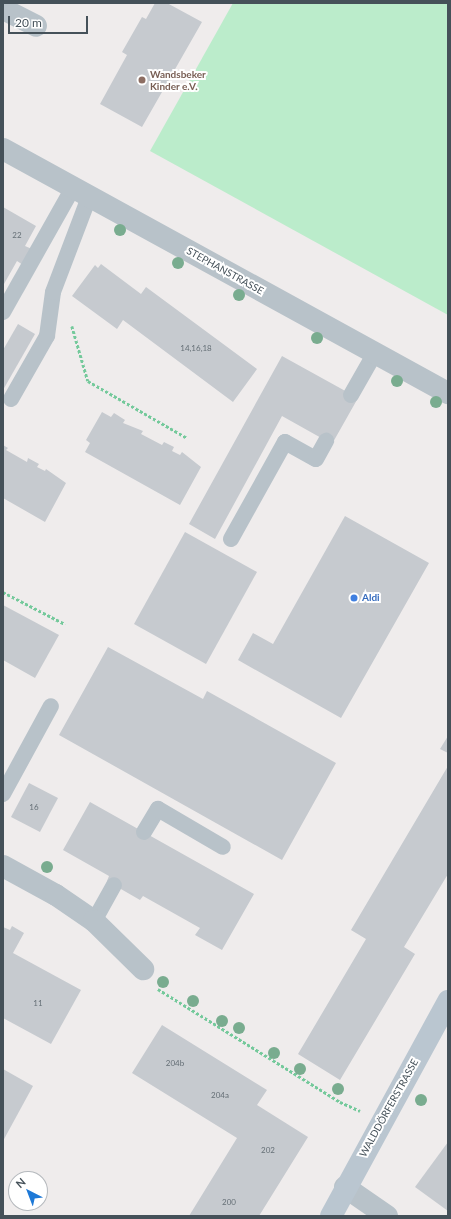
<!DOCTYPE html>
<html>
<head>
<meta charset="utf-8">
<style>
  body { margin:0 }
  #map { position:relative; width:451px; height:1219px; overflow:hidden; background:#efecec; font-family:Lato,sans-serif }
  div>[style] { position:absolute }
  .green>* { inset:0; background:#bbeccb }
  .building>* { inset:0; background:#c6cacf }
  .path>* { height:2.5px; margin-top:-1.25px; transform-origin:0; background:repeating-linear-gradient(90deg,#74c99b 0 3px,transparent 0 5px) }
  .lane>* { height:16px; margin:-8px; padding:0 8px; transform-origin:8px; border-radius:8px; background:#b8c2c9 }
  .street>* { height:22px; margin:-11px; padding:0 11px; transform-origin:11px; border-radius:11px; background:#b8c2c9 }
  .secondary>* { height:22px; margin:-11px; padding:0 11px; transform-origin:11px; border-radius:11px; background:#bac6d0 }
  .trees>* { width:12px; height:12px; margin:-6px; border-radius:50%; background:#79ac8f }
  .dots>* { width:11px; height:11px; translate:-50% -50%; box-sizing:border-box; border:2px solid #fff; border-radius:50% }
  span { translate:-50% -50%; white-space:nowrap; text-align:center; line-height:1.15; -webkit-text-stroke:4px #fff; paint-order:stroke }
  .number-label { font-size:8px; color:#656f76 }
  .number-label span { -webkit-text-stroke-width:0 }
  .education-label { font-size:10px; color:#785e54; font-weight:700 }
  .left { translate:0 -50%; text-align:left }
  .street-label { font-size:10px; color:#455159 }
  .shop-label { font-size:10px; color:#366cbe; font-weight:700 }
  .frame { position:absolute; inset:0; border:4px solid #455159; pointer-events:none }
  .north { position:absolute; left:8px; top:1171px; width:40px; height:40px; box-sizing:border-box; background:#fff; border:1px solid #b5b9bd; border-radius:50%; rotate:318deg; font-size:11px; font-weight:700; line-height:16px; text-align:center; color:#455159 }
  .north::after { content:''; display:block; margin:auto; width:14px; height:18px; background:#1e79d7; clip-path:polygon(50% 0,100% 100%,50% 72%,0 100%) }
  .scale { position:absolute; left:8px; top:16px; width:80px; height:18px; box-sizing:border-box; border:2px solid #455159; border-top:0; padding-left:5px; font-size:12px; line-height:14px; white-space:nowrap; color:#455159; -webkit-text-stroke:3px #fff; paint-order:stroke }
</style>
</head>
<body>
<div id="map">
  <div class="green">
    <i style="clip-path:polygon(233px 3px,448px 3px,448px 315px,150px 151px)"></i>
  </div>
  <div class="building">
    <i style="clip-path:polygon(155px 3px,167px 3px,202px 22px,142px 127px,100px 104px,127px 55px,122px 52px,142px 17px,146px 19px)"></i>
    <i style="clip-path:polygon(3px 207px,36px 226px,25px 246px,32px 249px,23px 265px,17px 261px,4px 284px)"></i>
    <i style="clip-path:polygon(101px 264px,141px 294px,146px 287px,257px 369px,233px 402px,123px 320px,117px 329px,72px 296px,95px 265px,98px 268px)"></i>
    <i style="clip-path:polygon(18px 324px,35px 334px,3px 390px,3px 350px)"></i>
    <i style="clip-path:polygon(282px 356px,358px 398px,332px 444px,282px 416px,215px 539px,189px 524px)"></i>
    <i style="clip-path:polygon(102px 412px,111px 417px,114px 413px,125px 420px,123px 423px,143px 431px,141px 434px,162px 445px,164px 442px,174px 447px,172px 451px,180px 455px,182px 452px,201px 467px,180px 505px,85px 452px,90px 443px,86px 440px)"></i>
    <i style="clip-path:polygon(3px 445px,8px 448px,6px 450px,27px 462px,28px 458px,39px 464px,37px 467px,45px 471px,46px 469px,66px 483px,45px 522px,3px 498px)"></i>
    <i style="clip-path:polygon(345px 516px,429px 563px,341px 718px,238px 660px,253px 633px,273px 644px)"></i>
    <i style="clip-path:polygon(185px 532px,257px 572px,206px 664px,134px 624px)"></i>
    <i style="clip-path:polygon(3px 605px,59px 635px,35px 678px,3px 660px)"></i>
    <i style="clip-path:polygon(108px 647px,203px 699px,207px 691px,336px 763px,282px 860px,59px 735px)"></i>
    <i style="clip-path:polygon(448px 736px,448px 753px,440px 749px)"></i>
    <i style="clip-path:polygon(448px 766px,448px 874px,404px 947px,415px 954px,340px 1080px,298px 1054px,366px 939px,351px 930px)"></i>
    <i style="clip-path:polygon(29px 783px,58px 798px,40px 832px,11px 817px)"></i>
    <i style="clip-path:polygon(90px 802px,254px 894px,222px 950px,195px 935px,200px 928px,143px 896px,140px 900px,107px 881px,109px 876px,63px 850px)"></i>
    <i style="clip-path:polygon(12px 926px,24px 933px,13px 953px,81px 990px,51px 1044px,3px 1018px,3px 927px,10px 930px)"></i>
    <i style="clip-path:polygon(162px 1025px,267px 1090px,257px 1105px,308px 1137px,259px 1216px,189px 1216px,237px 1138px,132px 1073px)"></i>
    <i style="clip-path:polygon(3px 1069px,33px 1086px,3px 1141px)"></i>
    <i style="clip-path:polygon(448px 1142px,448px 1211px,415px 1187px)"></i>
  </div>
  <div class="path">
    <i style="left:72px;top:326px;width:57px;rotate:73.8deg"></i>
    <i style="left:88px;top:381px;width:114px;rotate:29.9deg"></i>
    <i style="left:3px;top:592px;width:70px;rotate:27.3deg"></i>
    <i style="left:158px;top:989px;width:214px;rotate:31.8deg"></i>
    <i style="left:340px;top:1102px;width:22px;rotate:24deg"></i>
  </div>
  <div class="lane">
    <i style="left:3px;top:312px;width:142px;rotate:-60.6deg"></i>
    <i style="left:351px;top:395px;width:48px;rotate:-60.3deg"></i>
    <i style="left:11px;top:399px;width:73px;rotate:-60.3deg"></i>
    <i style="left:47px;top:336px;width:44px;rotate:-82.2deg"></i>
    <i style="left:53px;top:292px;width:102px;rotate:-69.2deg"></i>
    <i style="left:231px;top:539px;width:111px;rotate:-60.9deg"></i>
    <i style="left:285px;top:442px;width:35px;rotate:29deg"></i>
    <i style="left:316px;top:459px;width:21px;rotate:-61deg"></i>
    <i style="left:3px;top:794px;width:100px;rotate:-61.4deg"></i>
    <i style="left:144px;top:832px;width:27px;rotate:-59deg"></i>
    <i style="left:158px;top:809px;width:75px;rotate:30.3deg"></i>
    <i style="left:94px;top:921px;width:41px;rotate:-60.9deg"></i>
  </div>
  <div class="street">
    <i style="left:3px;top:9px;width:37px;rotate:27deg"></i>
    <i style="left:3px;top:149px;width:508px;rotate:28.74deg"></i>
    <i style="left:3px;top:866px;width:60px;rotate:28.7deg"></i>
    <i style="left:56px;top:895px;width:46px;rotate:34.4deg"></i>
    <i style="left:94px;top:921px;width:69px;rotate:44.4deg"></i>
    <i style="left:345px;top:1187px;width:51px;rotate:34.6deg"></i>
  </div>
  <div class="secondary">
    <i style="left:331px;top:1216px;width:245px;rotate:-61.4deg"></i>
  </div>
  <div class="trees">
    <i style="left:120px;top:230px"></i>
    <i style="left:178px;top:263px"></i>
    <i style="left:239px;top:295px"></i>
    <i style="left:317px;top:338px"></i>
    <i style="left:397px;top:381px"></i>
    <i style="left:436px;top:402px"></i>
    <i style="left:47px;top:867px"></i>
    <i style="left:163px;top:982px"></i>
    <i style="left:193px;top:1001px"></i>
    <i style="left:222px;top:1021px"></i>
    <i style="left:239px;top:1028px"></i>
    <i style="left:274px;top:1053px"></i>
    <i style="left:300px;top:1069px"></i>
    <i style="left:338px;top:1089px"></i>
    <i style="left:421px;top:1100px"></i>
  </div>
  <div class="dots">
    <i style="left:142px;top:80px;background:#8d6e63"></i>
    <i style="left:354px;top:598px;background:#3f7fe0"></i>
  </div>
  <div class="number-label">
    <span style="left:17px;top:236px">22</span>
    <span style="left:196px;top:349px">14,16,18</span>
    <span style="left:34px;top:808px">16</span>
    <span style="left:38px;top:1004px">11</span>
    <span style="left:175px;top:1064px">204b</span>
    <span style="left:220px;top:1096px">204a</span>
    <span style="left:268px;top:1151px">202</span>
    <span style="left:229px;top:1203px">200</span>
  </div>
  <div class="education-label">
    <span class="left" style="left:150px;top:80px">Wandsbeker<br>Kinder e.V.</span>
  </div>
  <div class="street-label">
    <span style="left:225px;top:271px;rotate:29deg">STEPHANSTRASSE</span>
    <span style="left:389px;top:1108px;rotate:-61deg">WALDDÖRFERSTRASSE</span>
  </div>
  <div class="shop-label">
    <span class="left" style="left:362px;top:598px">Aldi</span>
  </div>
  <div class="frame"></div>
  <div class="north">N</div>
  <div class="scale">20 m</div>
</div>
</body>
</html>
